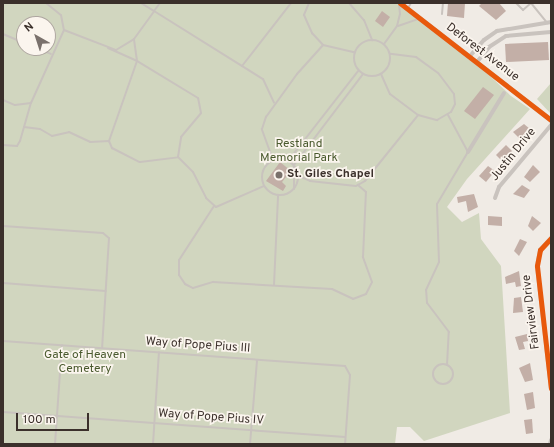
<!DOCTYPE html>
<html>
<head>
<meta charset="utf-8">
<style>
  body { margin:0 }
  #map { position:relative; width:554px; height:447px; overflow:hidden; background:#f0ebe5; font-family:Overpass,sans-serif }
  div>[style] { position:absolute }
  .green>* { inset:0; background:#d1d6bf }
  .building>* { inset:0; background:#c3afa7 }
  .service>* { height:2px; margin:-1px; padding:0 1px; transform-origin:1px; border-radius:1px; background:#c9c3be }
  .service>.ring { margin:-1px; padding:0; box-sizing:content-box; background:none; border:2px solid #c9c3be; border-radius:50% }
  .minor>* { height:4px; margin:-2px; padding:0 2px; transform-origin:2px; border-radius:2px; background:#c9c3be }
  .tertiary>* { height:5px; margin:-2.5px; padding:0 2.5px; transform-origin:2.5px; border-radius:2.5px; background:#c9c3be }
  .cycleway>* { height:5px; margin:-2.5px; padding:0 2.5px; transform-origin:2.5px; border-radius:2.5px; background:#e8590c }
  .dots>* { width:11px; height:11px; translate:-50% -50%; box-sizing:border-box; border:2px solid #fbf5ee; border-radius:50% }
  span { translate:-50% -50%; white-space:nowrap; text-align:center; line-height:1.15; -webkit-text-stroke:3.5px #fbf5ee; paint-order:stroke }
  .street-label { font-size:12px; color:#3b302b }
  .park-label { font-size:12px; color:#4a5a2e }
  .poi-label { font-size:12px; color:#3b302b; font-weight:700 }
  .left { translate:0 -50%; text-align:left }
  .frame { position:absolute; inset:0; border:4px solid #3b302b; pointer-events:none }
  .north { position:absolute; left:16px; top:16px; width:40px; height:40px; box-sizing:border-box; background:#fbf5ee; border:1px solid #aea6a0; border-radius:50%; rotate:321deg; font-size:11px; font-weight:700; line-height:16px; text-align:center; color:#3b302b }
  .north::after { content:''; display:block; margin:auto; width:14px; height:18px; background:#7a716c; clip-path:polygon(50% 0,100% 100%,50% 72%,0 100%) }
  .scale { position:absolute; left:16px; top:413px; width:73px; height:18px; box-sizing:border-box; border:2px solid #3b302b; border-top:0; padding-left:5px; font-size:12px; line-height:14px; white-space:nowrap; color:#3b302b; -webkit-text-stroke:3px #fbf5ee; paint-order:stroke }
</style>
</head>
<body>
<div id="map">
  <div class="green">
    <i style="clip-path:polygon(evenodd,3px 3px,400px 3px,467px 54px,511px 96px,530px 109px,467px 179px,447px 207px,462px 222px,479px 213px,481px 239px,501px 266px,510px 413px,424px 441px,410px 427px,397px 427px,395px 444px,3px 444px,3px 3px,24px 24px,48px 24px,48px 48px,24px 48px,24px 24px)"></i>
    <i style="clip-path:polygon(551px 83px,551px 114px,537px 99px)"></i>
  </div>
  <div class="building">
    <i style="clip-path:polygon(448px 3px,465px 3px,464px 18px,447px 16px)"></i>
    <i style="clip-path:polygon(482px 3px,499px 3px,506px 11px,496px 20px,479px 6px)"></i>
    <i style="clip-path:polygon(382px 11px,390px 17px,383px 27px,375px 21px)"></i>
    <i style="clip-path:polygon(548px 42px,549px 60px,506px 62px,505px 44px)"></i>
    <i style="clip-path:polygon(483px 87px,494px 95px,475px 119px,464px 111px)"></i>
    <i style="clip-path:polygon(524px 124px,530px 129px,521px 140px,513px 132px)"></i>
    <i style="clip-path:polygon(506px 145px,512px 151px,503px 162px,496px 155px)"></i>
    <i style="clip-path:polygon(280px 162px,291px 171px,282px 182px,286px 186px,283px 191px,266px 181px)"></i>
    <i style="clip-path:polygon(533px 165px,540px 172px,530px 182px,524px 177px)"></i>
    <i style="clip-path:polygon(488px 166px,495px 171px,486px 182px,479px 176px)"></i>
    <i style="clip-path:polygon(522px 185px,530px 190px,524px 198px,513px 194px)"></i>
    <i style="clip-path:polygon(474px 194px,478px 207px,468px 212px,466px 201px,458px 203px,457px 197px)"></i>
    <i style="clip-path:polygon(488px 216px,502px 217px,502px 226px,488px 225px)"></i>
    <i style="clip-path:polygon(532px 216px,541px 223px,533px 231px,528px 226px)"></i>
    <i style="clip-path:polygon(520px 239px,527px 242px,519px 256px,514px 251px)"></i>
    <i style="clip-path:polygon(519px 271px,521px 286px,516px 287px,515px 282px,506px 284px,505px 277px)"></i>
    <i style="clip-path:polygon(521px 297px,523px 312px,513px 313px,514px 298px)"></i>
    <i style="clip-path:polygon(527px 334px,528px 341px,523px 342px,525px 349px,519px 350px,515px 337px)"></i>
    <i style="clip-path:polygon(530px 363px,533px 380px,525px 382px,519px 368px)"></i>
    <i style="clip-path:polygon(533px 392px,535px 408px,527px 410px,524px 394px)"></i>
    <i style="clip-path:polygon(532px 419px,533px 433px,526px 434px,524px 420px)"></i>
  </div>
  <div class="service">
    <i style="left:46px;top:3px;width:19px;rotate:39deg"></i>
    <i style="left:61px;top:15px;width:15px;rotate:79deg"></i>
    <i style="left:141px;top:3px;width:15px;rotate:32deg"></i>
    <i style="left:154px;top:11px;width:10px;rotate:-53deg"></i>
    <i style="left:309px;top:3px;width:13px;rotate:113deg"></i>
    <i style="left:304px;top:15px;width:20px;rotate:66deg"></i>
    <i style="left:312px;top:33px;width:16px;rotate:47deg"></i>
    <i style="left:323px;top:45px;width:32px;rotate:13deg"></i>
    <i style="left:349px;top:3px;width:23px;rotate:49deg"></i>
    <i style="left:364px;top:20px;width:22px;rotate:68deg"></i>
    <i style="left:516px;top:3px;width:10px;rotate:45deg"></i>
    <i style="left:523px;top:10px;width:11px;rotate:-41deg"></i>
    <i style="left:531px;top:3px;width:26px;rotate:51deg"></i>
    <i style="left:408px;top:8px;width:6px;rotate:-59deg"></i>
    <i style="left:442px;top:14px;width:11px;rotate:-85deg"></i>
    <i style="left:398px;top:26px;width:21px;rotate:-19deg"></i>
    <i style="left:3px;top:34px;width:23px;rotate:23deg"></i>
    <i class="ring" style="left:354px;top:40px;width:34px;height:34px"></i>
    <i style="left:384px;top:44px;width:22px;rotate:-54deg"></i>
    <i style="left:397px;top:26px;width:12px;rotate:-76deg"></i>
    <i style="left:400px;top:14px;width:10px;rotate:-96deg"></i>
    <i style="left:37px;top:48px;width:15px;rotate:23deg"></i>
    <i style="left:108px;top:48px;width:32px;rotate:24deg"></i>
    <i style="left:137px;top:61px;width:85px;rotate:109.3deg"></i>
    <i style="left:109px;top:141px;width:8px;rotate:67deg"></i>
    <i style="left:112px;top:148px;width:31px;rotate:27deg"></i>
    <i style="left:140px;top:162px;width:38px;rotate:-7deg"></i>
    <i style="left:178px;top:157px;width:20px;rotate:-81deg"></i>
    <i style="left:181px;top:137px;width:31px;rotate:-50deg"></i>
    <i style="left:201px;top:113px;width:15px;rotate:-101deg"></i>
    <i style="left:198px;top:98px;width:71px;rotate:-148.8deg"></i>
    <i style="left:137px;top:61px;width:22px;rotate:-98deg"></i>
    <i style="left:134px;top:39px;width:34px;rotate:-54deg"></i>
    <i style="left:154px;top:11px;width:128px;rotate:32deg"></i>
    <i style="left:263px;top:79px;width:26px;rotate:65deg"></i>
    <i style="left:242px;top:66px;width:80px;rotate:-52.1deg"></i>
    <i style="left:381px;top:74px;width:22px;rotate:66deg"></i>
    <i style="left:390px;top:94px;width:35px;rotate:37deg"></i>
    <i style="left:418px;top:115px;width:20px;rotate:15deg"></i>
    <i style="left:437px;top:120px;width:16px;rotate:-30deg"></i>
    <i style="left:451px;top:112px;width:9px;rotate:-63deg"></i>
    <i style="left:455px;top:104px;width:10px;rotate:-96deg"></i>
    <i style="left:454px;top:94px;width:26px;rotate:-127deg"></i>
    <i style="left:438px;top:73px;width:27px;rotate:-144deg"></i>
    <i style="left:416px;top:57px;width:26px;rotate:-173deg"></i>
    <i style="left:3px;top:100px;width:13px;rotate:23deg"></i>
    <i style="left:15px;top:105px;width:16px;rotate:-7deg"></i>
    <i style="left:31px;top:103px;width:80px;rotate:-65.7deg"></i>
    <i style="left:64px;top:30px;width:56px;rotate:21deg"></i>
    <i style="left:116px;top:50px;width:21px;rotate:-31deg"></i>
    <i style="left:24px;top:127px;width:16px;rotate:7deg"></i>
    <i style="left:40px;top:129px;width:14px;rotate:30deg"></i>
    <i style="left:52px;top:136px;width:17px;rotate:-13deg"></i>
    <i style="left:69px;top:132px;width:23px;rotate:25deg"></i>
    <i style="left:90px;top:142px;width:19px;rotate:-3deg"></i>
    <i style="left:3px;top:145px;width:14px;rotate:4deg"></i>
    <i style="left:17px;top:146px;width:6px;rotate:-59deg"></i>
    <i style="left:20px;top:141px;width:40px;rotate:-74deg"></i>
    <i style="left:178px;top:157px;width:21px;rotate:45deg"></i>
    <i style="left:193px;top:172px;width:29px;rotate:63deg"></i>
    <i style="left:206px;top:198px;width:13px;rotate:42deg"></i>
    <i style="left:216px;top:207px;width:52px;rotate:-23.6deg"></i>
    <i class="ring" style="left:262px;top:159px;width:34px;height:34px"></i>
    <i style="left:273px;top:160px;width:33px;rotate:-110deg"></i>
    <i style="left:262px;top:129px;width:13px;rotate:-72deg"></i>
    <i style="left:266px;top:117px;width:53px;rotate:-54.2deg"></i>
    <i style="left:297px;top:74px;width:39px;rotate:-48deg"></i>
    <i style="left:288px;top:161px;width:114px;rotate:-52.1deg"></i>
    <i style="left:293px;top:172px;width:7px;rotate:-82deg"></i>
    <i style="left:294px;top:165px;width:114px;rotate:-52.8deg"></i>
    <i style="left:299px;top:176px;width:12px;rotate:24deg"></i>
    <i style="left:310px;top:181px;width:46px;rotate:6.2deg"></i>
    <i style="left:356px;top:186px;width:10px;rotate:-29deg"></i>
    <i style="left:365px;top:181px;width:85px;rotate:-51.2deg"></i>
    <i style="left:294px;top:178px;width:11px;rotate:90deg"></i>
    <i style="left:214px;top:206px;width:64px;rotate:122.9deg"></i>
    <i style="left:179px;top:260px;width:15px;rotate:90deg"></i>
    <i style="left:179px;top:275px;width:11px;rotate:56deg"></i>
    <i style="left:185px;top:284px;width:9px;rotate:27deg"></i>
    <i style="left:193px;top:288px;width:21px;rotate:-17deg"></i>
    <i style="left:213px;top:282px;width:119px;rotate:3.4deg"></i>
    <i style="left:332px;top:289px;width:23px;rotate:25deg"></i>
    <i style="left:353px;top:299px;width:14px;rotate:-21deg"></i>
    <i style="left:366px;top:294px;width:13px;rotate:-63deg"></i>
    <i style="left:372px;top:282px;width:27px;rotate:-110deg"></i>
    <i style="left:363px;top:257px;width:65px;rotate:-87.4deg"></i>
    <i style="left:366px;top:192px;width:11px;rotate:-139deg"></i>
    <i style="left:3px;top:226px;width:100px;rotate:4deg"></i>
    <i style="left:103px;top:233px;width:8px;rotate:40deg"></i>
    <i style="left:109px;top:238px;width:110px;rotate:93.6deg"></i>
    <i style="left:3px;top:283px;width:103px;rotate:4.4deg"></i>
    <i style="left:274px;top:285px;width:89px;rotate:-87.4deg"></i>
    <i style="left:3px;top:341px;width:343px;rotate:4.2deg"></i>
    <i style="left:345px;top:366px;width:10px;rotate:61deg"></i>
    <i style="left:350px;top:375px;width:69px;rotate:94.1deg"></i>
    <i class="ring" style="left:433px;top:364px;width:18px;height:18px"></i>
    <i style="left:447px;top:365px;width:33px;rotate:-87deg"></i>
    <i style="left:449px;top:332px;width:36px;rotate:-127deg"></i>
    <i style="left:427px;top:303px;width:13px;rotate:-94deg"></i>
    <i style="left:426px;top:290px;width:31px;rotate:-65deg"></i>
    <i style="left:439px;top:262px;width:58px;rotate:-92deg"></i>
    <i style="left:437px;top:204px;width:61px;rotate:-59.2deg"></i>
    <i style="left:468px;top:152px;width:42px;rotate:-118.4deg"></i>
    <i style="left:3px;top:412px;width:343px;rotate:4.2deg"></i>
    <i style="left:55px;top:444px;width:99px;rotate:-86deg"></i>
    <i style="left:153px;top:444px;width:92px;rotate:-86.3deg"></i>
    <i style="left:250px;top:444px;width:84px;rotate:-85.2deg"></i>
  </div>
  <div class="minor">
    <i style="left:470px;top:56px;width:21px;rotate:-49deg"></i>
    <i style="left:484px;top:40px;width:16px;rotate:-35deg"></i>
    <i style="left:497px;top:31px;width:55px;rotate:-9.5deg"></i>
    <i style="left:477px;top:62px;width:19px;rotate:-51deg"></i>
    <i style="left:489px;top:47px;width:20px;rotate:-33deg"></i>
    <i style="left:506px;top:36px;width:45px;rotate:-5.1deg"></i>
    <i style="left:468px;top:152px;width:69px;rotate:-58.6deg"></i>
    <i style="left:495px;top:198px;width:12px;rotate:-70deg"></i>
    <i style="left:499px;top:187px;width:81px;rotate:-50deg"></i>
    <i style="left:551px;top:238px;width:16px;rotate:133deg"></i>
    <i style="left:540px;top:250px;width:16px;rotate:101deg"></i>
    <i style="left:537px;top:266px;width:123px;rotate:83.5deg"></i>
    <i style="left:550px;top:444px;width:4px;rotate:-76deg"></i>
  </div>
  <div class="tertiary">
    <i style="left:400px;top:3px;width:191px;rotate:37.8deg"></i>
  </div>
  <div class="cycleway">
    <i style="left:400px;top:3px;width:191px;rotate:37.8deg"></i>
    <i style="left:551px;top:238px;width:16px;rotate:133deg"></i>
    <i style="left:540px;top:250px;width:16px;rotate:101deg"></i>
    <i style="left:537px;top:266px;width:123px;rotate:83.5deg"></i>
  </div>
  <div class="dots">
    <i style="left:279px;top:175px;background:#7a716c"></i>
  </div>
  <div class="street-label">
    <span style="left:482px;top:53px;rotate:37deg">Deforest Avenue</span>
    <span style="left:514px;top:155px;rotate:-51deg">Justin Drive</span>
    <span style="left:532px;top:312px;rotate:-97deg">Fairview Drive</span>
    <span style="left:198px;top:346px;rotate:4deg">Way of Pope Pius III</span>
    <span style="left:211px;top:418px;rotate:4deg">Way of Pope Pius IV</span>
  </div>
  <div class="park-label">
    <span style="left:299px;top:152px">Restland<br>Memorial Park</span>
    <span style="left:85px;top:363px">Gate of Heaven<br>Cemetery</span>
  </div>
  <div class="poi-label">
    <span class="left" style="left:287px;top:175px">St. Giles Chapel</span>
  </div>
  <div class="frame"></div>
  <div class="north">N</div>
  <div class="scale">100 m</div>
</div>
</body>
</html>
